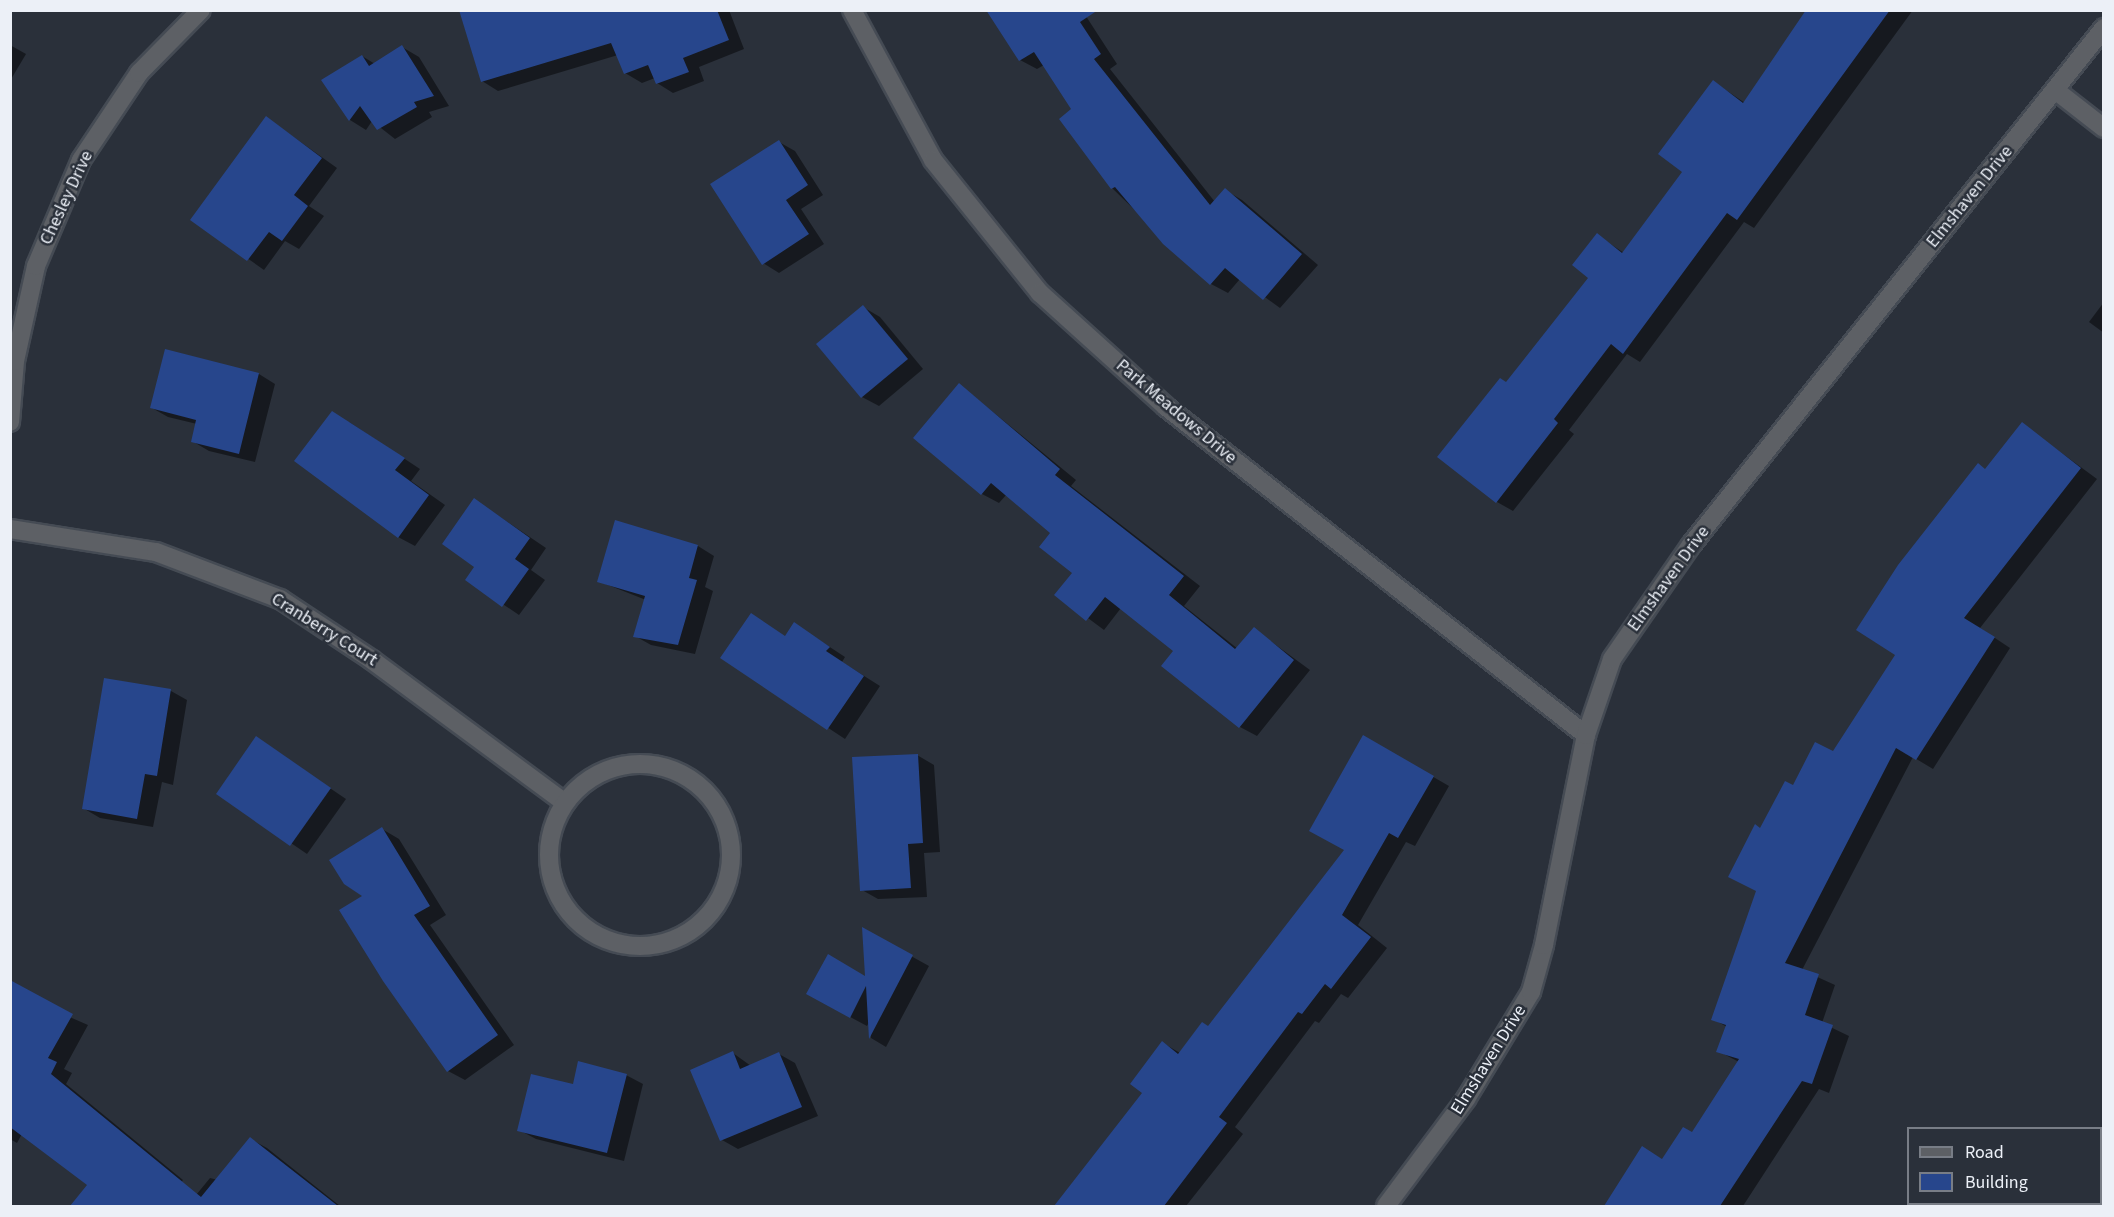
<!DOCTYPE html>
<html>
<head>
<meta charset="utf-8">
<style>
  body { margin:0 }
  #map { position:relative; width:2114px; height:1217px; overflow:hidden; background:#2a303a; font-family:"Source Sans 3",sans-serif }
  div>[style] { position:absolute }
  .shadow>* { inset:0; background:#0007 }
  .building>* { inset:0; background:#27468c }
  .roads { filter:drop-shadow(2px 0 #454b54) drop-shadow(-2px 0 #454b54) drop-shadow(0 2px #454b54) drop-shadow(0 -2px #454b54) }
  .street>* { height:18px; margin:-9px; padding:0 9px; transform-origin:9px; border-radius:9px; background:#5d6065 }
  .street>.ring { margin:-9px; padding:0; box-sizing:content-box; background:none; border:18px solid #5d6065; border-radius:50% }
  span { translate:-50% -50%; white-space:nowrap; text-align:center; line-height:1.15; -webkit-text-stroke:5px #2a303a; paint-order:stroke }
  .street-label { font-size:18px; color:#ecf0f7 }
  .frame { position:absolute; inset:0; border:12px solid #ecf0f7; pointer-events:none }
  .legend { position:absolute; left:1907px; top:1127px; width:195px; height:78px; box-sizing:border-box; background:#2a303a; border:2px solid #787d86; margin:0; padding:8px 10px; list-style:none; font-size:18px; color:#ecf0f7 }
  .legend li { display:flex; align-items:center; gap:12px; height:30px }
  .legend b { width:30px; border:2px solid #787d86 }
</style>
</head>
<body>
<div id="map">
  <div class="shadow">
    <i style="clip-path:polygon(534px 10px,729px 10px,744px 49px,699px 67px,704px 81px,673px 93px,657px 83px,655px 78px,642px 83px,625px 73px,618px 55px,498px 91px,482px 81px)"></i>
    <i style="clip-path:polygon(1082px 10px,1117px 64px,1110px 69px,1215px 202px,1225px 190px,1242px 200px,1318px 265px,1280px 308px,1240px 279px,1228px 293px,1211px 284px,1112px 188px,1073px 109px,1044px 65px,1037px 69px,1020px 60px)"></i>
    <i style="clip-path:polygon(1823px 10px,1913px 10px,1754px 228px,1744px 222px,1640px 362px,1627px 354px,1569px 430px,1574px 434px,1513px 511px,1497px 502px,1507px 384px,1590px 277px,1597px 235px,1624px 253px,1684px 172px,1714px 82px,1745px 103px)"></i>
    <i style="clip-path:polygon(10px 45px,26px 54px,10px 81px)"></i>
    <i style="clip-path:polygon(402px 47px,419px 57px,449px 106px,429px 112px,432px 117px,395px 139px,372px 121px,366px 130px,350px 120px,323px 81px,362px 56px,375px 64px)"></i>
    <i style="clip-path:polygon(267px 118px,337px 168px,309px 206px,324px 216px,299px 249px,285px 241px,264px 270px,193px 220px)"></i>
    <i style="clip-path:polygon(779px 142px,795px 151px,823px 195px,801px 209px,824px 244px,779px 273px,763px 263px)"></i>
    <i style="clip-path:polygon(2104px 302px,2104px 333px,2089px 322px)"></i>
    <i style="clip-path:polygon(863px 307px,880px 317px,923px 369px,879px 406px,862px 397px)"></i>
    <i style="clip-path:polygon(259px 374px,275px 384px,255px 462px,209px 451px,192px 441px,197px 424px,168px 417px,152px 408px)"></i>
    <i style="clip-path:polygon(960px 385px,1076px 480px,1071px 486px,1200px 586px,1184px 606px,1238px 649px,1254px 629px,1310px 670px,1257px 736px,1240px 727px,1175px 650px,1121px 608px,1104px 630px,1057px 595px,1074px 573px,1052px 532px,1007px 494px,999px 503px,982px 494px,915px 438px)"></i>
    <i style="clip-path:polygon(349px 422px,420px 469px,411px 481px,445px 505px,415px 546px,398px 537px)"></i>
    <i style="clip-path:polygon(2022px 424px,2097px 479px,1980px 628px,2010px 648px,1933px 769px,1913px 757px,1802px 970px,1835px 985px,1822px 1023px,1849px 1036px,1829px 1093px,1819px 1089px,1743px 1206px,1605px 1206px,1643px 1148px,1663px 1160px,1692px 1134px,1739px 1062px,1718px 1051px,1727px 1027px,1713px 1019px,1757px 891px,1761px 830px,1793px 787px,1834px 753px,1897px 654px,1986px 470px)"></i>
    <i style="clip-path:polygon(475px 500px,546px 548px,531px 570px,545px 580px,519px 615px,467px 580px,476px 566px)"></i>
    <i style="clip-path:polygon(616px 522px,698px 546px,714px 556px,705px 587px,713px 591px,695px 654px,651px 645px,635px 636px,646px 600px,598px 581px)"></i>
    <i style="clip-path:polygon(810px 634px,845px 657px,842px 662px,880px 686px,845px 739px,722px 658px,786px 637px)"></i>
    <i style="clip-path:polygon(105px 679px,171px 691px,187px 700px,173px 785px,162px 782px,153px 827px,100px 818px,83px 808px)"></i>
    <i style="clip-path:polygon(1364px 737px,1449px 786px,1415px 846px,1406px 842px,1358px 925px,1387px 948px,1348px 998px,1341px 994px,1319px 1023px,1315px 1021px,1235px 1127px,1243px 1134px,1186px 1206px,1055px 1206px,1144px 1093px,1163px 1043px,1180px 1053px,1209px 1028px,1346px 850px)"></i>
    <i style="clip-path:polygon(256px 738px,346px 799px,307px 854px,218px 793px)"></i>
    <i style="clip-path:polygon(917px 755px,934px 765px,940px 852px,924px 853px,927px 897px,878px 899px,862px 890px)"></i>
    <i style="clip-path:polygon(382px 829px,399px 839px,446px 915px,430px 925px,514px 1045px,465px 1080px,448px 1071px,365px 897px)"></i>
    <i style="clip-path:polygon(864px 930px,929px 966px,886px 1047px,871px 1038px,870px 1020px,867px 1026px,824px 1003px,867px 979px)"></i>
    <i style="clip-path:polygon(10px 991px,88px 1025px,64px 1069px,72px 1073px,66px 1084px,183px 1180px,161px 1206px,90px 1206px,79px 1198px,89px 1185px,23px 1132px,17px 1143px,10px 1139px)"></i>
    <i style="clip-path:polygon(733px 1053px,751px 1066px,779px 1054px,795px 1063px,818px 1116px,738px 1149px,722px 1140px)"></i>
    <i style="clip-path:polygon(626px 1075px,643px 1084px,624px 1161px,536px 1139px,519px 1130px,574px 1086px)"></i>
    <i style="clip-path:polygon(250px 1139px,267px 1148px,340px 1206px,187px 1206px,210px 1178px,218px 1180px)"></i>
    <i style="clip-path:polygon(2104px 1146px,2104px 1206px,2099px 1206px,2095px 1204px,2100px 1204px)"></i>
  </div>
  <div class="building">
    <i style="clip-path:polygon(459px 10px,717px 10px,729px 40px,683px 58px,689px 72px,656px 84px,648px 65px,624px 74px,611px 43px,481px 82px)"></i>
    <i style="clip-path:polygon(986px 10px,1098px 10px,1080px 22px,1101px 54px,1094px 59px,1210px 205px,1225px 188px,1302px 254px,1263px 300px,1225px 268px,1210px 285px,1163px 244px,1115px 187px,1111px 189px,1059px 119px,1071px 109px,1034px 52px,1019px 61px)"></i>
    <i style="clip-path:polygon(1806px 10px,1890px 10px,1737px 220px,1727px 213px,1623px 354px,1611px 344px,1554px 419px,1558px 423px,1496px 503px,1437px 457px,1500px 378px,1506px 382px,1588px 278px,1572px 265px,1597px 233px,1622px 253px,1682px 172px,1658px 154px,1713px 80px,1743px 103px)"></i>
    <i style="clip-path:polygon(402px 45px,434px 96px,414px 102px,417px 107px,377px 130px,360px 106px,349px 121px,321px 80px,362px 55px,369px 66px)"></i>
    <i style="clip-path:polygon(266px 116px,322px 158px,294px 195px,308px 206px,282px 241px,269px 232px,247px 261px,190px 220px)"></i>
    <i style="clip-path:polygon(779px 140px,808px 185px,786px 200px,809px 234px,762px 265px,710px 184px)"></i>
    <i style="clip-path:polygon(863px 305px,908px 359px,861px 398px,816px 344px)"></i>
    <i style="clip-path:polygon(165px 349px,259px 373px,239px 454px,191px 442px,196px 420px,150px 408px)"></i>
    <i style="clip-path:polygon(959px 383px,1060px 469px,1055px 475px,1184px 576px,1169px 595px,1235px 649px,1254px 627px,1294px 660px,1239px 728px,1161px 666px,1173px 651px,1105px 597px,1086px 621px,1054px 595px,1072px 573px,1039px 547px,1050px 533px,991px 483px,981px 495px,913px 438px)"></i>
    <i style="clip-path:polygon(332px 411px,405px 458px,395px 470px,429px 495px,398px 538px,294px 461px)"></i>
    <i style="clip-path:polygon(2022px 422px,2081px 468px,1964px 618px,1995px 637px,1916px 760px,1896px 748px,1785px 963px,1819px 974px,1805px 1015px,1833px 1025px,1812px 1084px,1802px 1081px,1720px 1206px,1604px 1206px,1642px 1146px,1662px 1159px,1683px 1127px,1692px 1132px,1739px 1059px,1716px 1052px,1726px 1025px,1711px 1020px,1756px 891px,1728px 877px,1755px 824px,1760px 828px,1785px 781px,1793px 785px,1815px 742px,1833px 751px,1895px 655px,1856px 630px,1898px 565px,1978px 463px,1985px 469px)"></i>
    <i style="clip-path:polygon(474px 498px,530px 538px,515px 559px,529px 569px,502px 607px,465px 580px,474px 567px,442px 544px)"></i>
    <i style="clip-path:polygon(615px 520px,698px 545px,689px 578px,697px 580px,678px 645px,633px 637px,645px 596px,597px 582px)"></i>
    <i style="clip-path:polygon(751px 613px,785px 636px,794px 622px,830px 647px,826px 651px,864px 676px,827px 730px,720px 658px)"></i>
    <i style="clip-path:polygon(104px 678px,171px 689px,157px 776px,145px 774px,137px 819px,82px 809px)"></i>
    <i style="clip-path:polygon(1363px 735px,1434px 776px,1398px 838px,1389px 833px,1342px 915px,1371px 937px,1331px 989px,1325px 984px,1302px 1014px,1298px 1012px,1219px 1117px,1227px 1123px,1164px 1206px,1054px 1206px,1142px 1093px,1130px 1084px,1162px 1041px,1178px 1054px,1202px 1022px,1208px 1026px,1344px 850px,1309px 831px)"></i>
    <i style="clip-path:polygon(256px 736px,331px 788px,290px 846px,216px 794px)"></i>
    <i style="clip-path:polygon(918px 754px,923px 843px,908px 844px,911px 888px,860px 891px,852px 757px)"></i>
    <i style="clip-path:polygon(382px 827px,430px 906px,414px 915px,498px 1035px,447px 1072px,383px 981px,339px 910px,362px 896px,344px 884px,329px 860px)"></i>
    <i style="clip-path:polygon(862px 927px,913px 955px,869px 1039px,866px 986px,850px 1018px,806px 994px,828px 954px,865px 976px)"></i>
    <i style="clip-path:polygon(10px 980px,73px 1014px,48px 1058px,57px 1062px,51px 1074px,201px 1197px,250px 1137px,338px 1206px,70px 1206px,87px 1185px,10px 1127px)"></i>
    <i style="clip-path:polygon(733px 1051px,740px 1069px,779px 1052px,802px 1107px,720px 1141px,690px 1070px)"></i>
    <i style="clip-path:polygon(578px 1061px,627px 1074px,607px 1153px,517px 1131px,531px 1074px,573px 1084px)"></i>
  </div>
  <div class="roads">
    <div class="street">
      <i style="left:852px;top:10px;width:170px;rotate:61.6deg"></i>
      <i style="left:933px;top:160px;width:171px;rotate:51.2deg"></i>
      <i style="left:1040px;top:293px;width:170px;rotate:42.1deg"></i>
      <i style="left:1166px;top:407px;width:533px;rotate:37.99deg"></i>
      <i style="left:2055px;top:90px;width:62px;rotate:37.8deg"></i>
      <i style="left:10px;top:422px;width:61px;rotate:-85.3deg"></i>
      <i style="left:15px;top:361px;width:97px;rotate:-77.5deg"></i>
      <i style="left:36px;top:266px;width:115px;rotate:-67deg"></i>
      <i style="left:81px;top:160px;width:105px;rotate:-56.3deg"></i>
      <i style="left:139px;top:73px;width:88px;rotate:-45.5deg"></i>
      <i style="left:10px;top:529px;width:148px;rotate:9deg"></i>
      <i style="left:156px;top:552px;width:133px;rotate:20.8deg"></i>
      <i style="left:280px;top:599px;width:110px;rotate:33.5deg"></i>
      <i style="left:372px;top:660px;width:240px;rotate:36.5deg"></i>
      <i class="ring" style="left:549px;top:764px;width:164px;height:164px"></i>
      <i style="left:1386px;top:1206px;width:134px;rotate:-53.2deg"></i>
      <i style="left:1466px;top:1099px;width:125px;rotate:-58.7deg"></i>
      <i style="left:1531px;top:992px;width:49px;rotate:-74.5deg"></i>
      <i style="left:1544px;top:945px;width:214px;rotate:-78.7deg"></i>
      <i style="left:1586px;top:735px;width:80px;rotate:-71.1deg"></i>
      <i style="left:1612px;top:659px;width:139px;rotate:-55.3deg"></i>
      <i style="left:1691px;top:545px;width:662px;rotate:-51.38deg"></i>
    </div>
  </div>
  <div class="street-label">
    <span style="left:1970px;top:197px;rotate:-51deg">Elmshaven Drive</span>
    <span style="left:67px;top:198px;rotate:-65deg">Chesley Drive</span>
    <span style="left:1176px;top:412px;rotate:40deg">Park Meadows Drive</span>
    <span style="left:1669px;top:579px;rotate:-54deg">Elmshaven Drive</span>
    <span style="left:324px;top:630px;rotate:32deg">Cranberry Court</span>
    <span style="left:1489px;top:1060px;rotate:-58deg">Elmshaven Drive</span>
  </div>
  <div class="frame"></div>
  <ul class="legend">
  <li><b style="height:8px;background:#5d6065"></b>Road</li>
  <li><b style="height:16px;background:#27468c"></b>Building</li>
  </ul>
</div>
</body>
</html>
